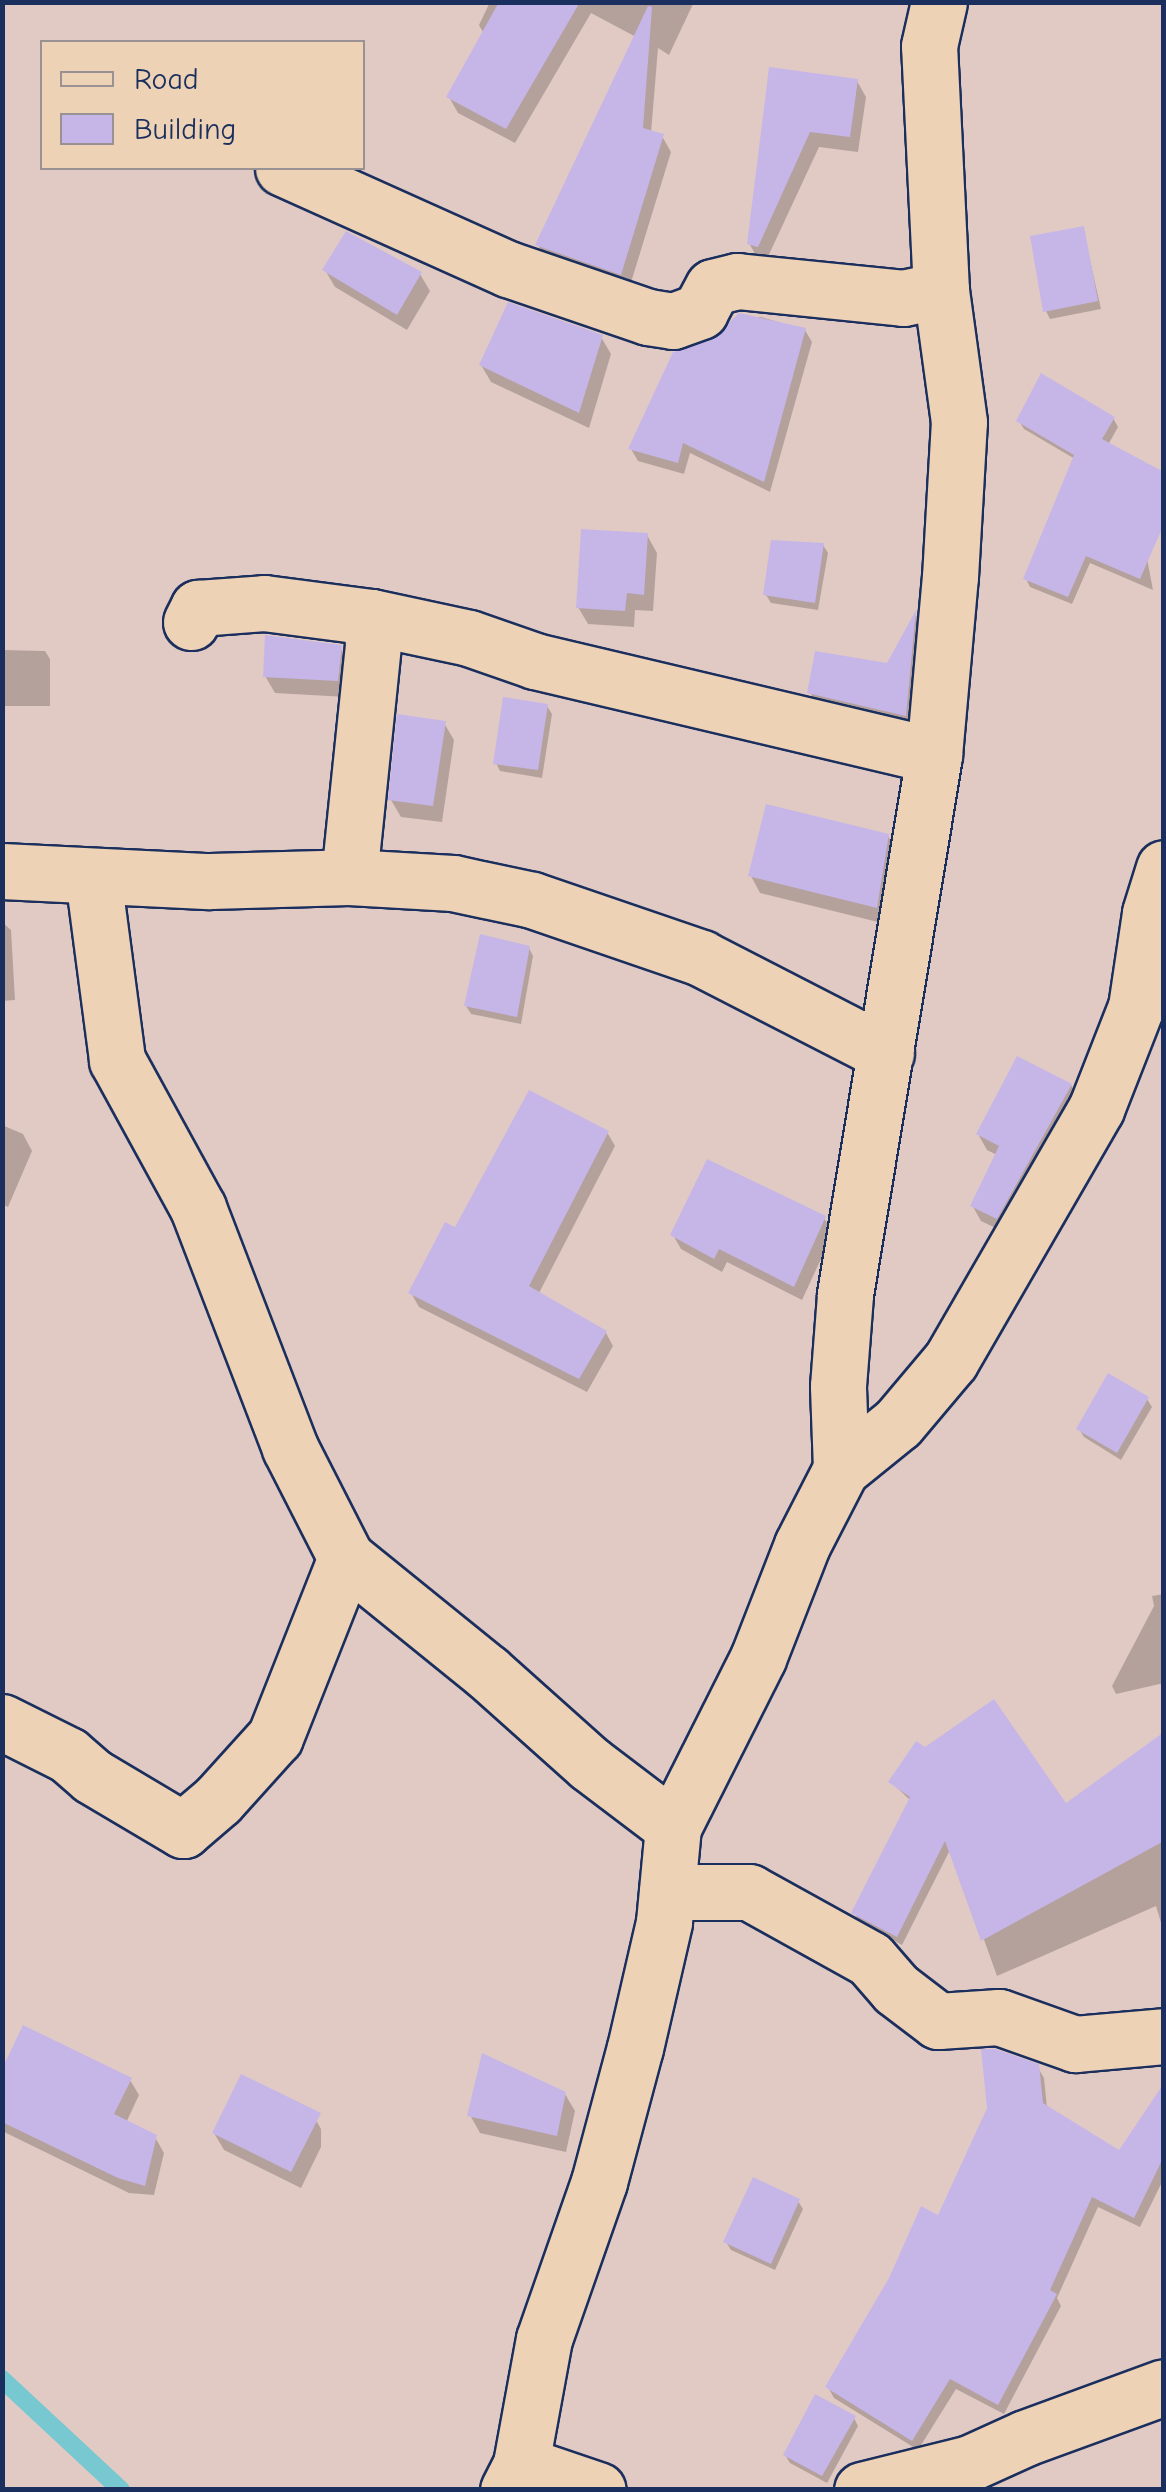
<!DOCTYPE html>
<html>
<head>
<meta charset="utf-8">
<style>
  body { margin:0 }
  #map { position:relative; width:1166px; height:2492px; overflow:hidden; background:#e2cac4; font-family:"Comic Neue",sans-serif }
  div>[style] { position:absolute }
  .shadow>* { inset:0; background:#0003 }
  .stream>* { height:18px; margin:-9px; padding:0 9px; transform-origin:9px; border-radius:9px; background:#77c8d0 }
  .building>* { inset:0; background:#c6b6e7 }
  .roads { filter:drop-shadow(2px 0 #1b2f5e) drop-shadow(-2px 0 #1b2f5e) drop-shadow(0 2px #1b2f5e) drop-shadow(0 -2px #1b2f5e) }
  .street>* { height:55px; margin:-27.5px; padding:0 27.5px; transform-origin:27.5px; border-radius:27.5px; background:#eed2b5 }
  span { translate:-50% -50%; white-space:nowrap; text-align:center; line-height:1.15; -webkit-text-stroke:10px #eed2b5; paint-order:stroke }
  .frame { position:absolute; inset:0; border:5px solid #1b2f5e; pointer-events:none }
  .legend { position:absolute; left:40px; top:40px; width:325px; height:130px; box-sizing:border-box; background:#eed2b5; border:2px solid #9a9192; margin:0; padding:12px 18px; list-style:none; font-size:30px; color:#1b2f5e }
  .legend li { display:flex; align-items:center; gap:20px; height:50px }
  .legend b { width:50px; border:2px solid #9a9192 }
</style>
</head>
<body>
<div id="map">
  <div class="shadow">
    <i style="clip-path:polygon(490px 2px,694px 2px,669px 55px,658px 48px,651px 133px,662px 136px,671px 152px,629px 289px,547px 260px,538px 245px,636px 37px,591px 13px,515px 143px,458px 113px,449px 97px,484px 34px,479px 25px)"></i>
    <i style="clip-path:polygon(771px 70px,857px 81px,866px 97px,858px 152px,819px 147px,766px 261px,758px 259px,749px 243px)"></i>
    <i style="clip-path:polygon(1083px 229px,1101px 309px,1050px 319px,1046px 311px)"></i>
    <i style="clip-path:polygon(325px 270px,420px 274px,430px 291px,407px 330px,335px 287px)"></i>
    <i style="clip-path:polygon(735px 317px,761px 317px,805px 330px,812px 342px,770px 492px,690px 453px,684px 474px,638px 461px,631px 449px)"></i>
    <i style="clip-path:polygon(601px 337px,611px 354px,589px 428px,491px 382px,481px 365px)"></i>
    <i style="clip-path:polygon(1113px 418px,1118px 427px,1108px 445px,1129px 463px,1153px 590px,1090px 563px,1072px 604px,1030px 587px,1026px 579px,1075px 459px,1024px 429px,1019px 421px)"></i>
    <i style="clip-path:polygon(647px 535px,657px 553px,653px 611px,635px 610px,634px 627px,588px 624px,578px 607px)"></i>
    <i style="clip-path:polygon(823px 545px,828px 553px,818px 610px,771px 603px,766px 595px)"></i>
    <i style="clip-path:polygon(916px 615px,924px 629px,915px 732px,819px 710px,810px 692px,889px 666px)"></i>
    <i style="clip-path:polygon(340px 647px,350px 664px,346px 697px,275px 693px,265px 676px)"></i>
    <i style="clip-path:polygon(2px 650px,45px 651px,50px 659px,50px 706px,3px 706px)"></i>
    <i style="clip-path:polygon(547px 706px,552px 714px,542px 778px,500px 771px,496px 763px)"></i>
    <i style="clip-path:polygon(444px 723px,454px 740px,442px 822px,401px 817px,391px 800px)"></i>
    <i style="clip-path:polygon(888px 836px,898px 853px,886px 924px,760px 893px,751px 876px)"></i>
    <i style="clip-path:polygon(2px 922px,11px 930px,15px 1000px,2px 1001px)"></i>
    <i style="clip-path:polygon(529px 948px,533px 956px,521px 1024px,471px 1014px,466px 1006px)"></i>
    <i style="clip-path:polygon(1071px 1085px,1080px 1101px,1006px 1233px,981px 1221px,972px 1205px,997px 1155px,987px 1150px,978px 1134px)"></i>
    <i style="clip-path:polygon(2px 1125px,23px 1134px,32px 1151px,8px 1207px,2px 1204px)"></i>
    <i style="clip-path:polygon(607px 1132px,615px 1146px,538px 1295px,606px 1333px,613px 1346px,587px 1392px,419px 1307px,411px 1293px,456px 1230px)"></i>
    <i style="clip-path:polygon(824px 1218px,833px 1233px,802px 1300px,727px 1262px,722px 1272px,681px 1249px,673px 1235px)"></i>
    <i style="clip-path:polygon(1147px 1399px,1152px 1407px,1121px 1460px,1084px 1437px,1079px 1429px)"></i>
    <i style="clip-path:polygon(1164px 1594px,1164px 1683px,1116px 1694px,1112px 1686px,1154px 1606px,1152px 1596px)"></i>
    <i style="clip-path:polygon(1164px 1735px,1164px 1933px,1156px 1906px,997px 1976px,951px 1848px,902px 1945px,860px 1922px,854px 1913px,911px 1801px,891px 1782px,1065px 1806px)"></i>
    <i style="clip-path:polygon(1037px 2066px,1044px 2078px,1047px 2108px,1120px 2153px,1164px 2087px,1164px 2178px,1140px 2227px,1098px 2207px,1057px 2298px,1061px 2306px,1004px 2414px,956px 2389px,918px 2450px,834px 2398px,828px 2387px)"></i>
    <i style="clip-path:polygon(2px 2074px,130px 2080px,139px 2095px,126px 2123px,155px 2137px,164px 2153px,154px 2195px,129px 2193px,2px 2131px)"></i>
    <i style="clip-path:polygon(565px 2094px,575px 2111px,566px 2152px,480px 2133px,470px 2115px)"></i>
    <i style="clip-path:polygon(311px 2111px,321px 2129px,321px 2147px,301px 2188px,224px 2150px,214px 2133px)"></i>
    <i style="clip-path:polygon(798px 2201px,803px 2209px,775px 2270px,731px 2250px,726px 2242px)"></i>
    <i style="clip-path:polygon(854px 2418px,858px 2426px,827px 2483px,790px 2463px,785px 2455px)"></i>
  </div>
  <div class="stream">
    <i style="left:2px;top:2379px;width:163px;rotate:43deg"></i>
  </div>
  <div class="building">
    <i style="clip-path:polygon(499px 2px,580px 2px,506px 129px,446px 97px)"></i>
    <i style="clip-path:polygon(648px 6px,652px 7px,643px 128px,664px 134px,621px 275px,535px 245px)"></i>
    <i style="clip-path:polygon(769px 67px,858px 79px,850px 137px,810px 132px,758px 247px,747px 244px)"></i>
    <i style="clip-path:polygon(1084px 226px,1098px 301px,1043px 312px,1030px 236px)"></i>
    <i style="clip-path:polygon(346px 231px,422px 272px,397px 315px,322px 270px)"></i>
    <i style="clip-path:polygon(508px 302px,603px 335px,579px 413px,479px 365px)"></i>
    <i style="clip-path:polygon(739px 313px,806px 328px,764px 482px,683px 443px,678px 463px,628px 449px,673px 352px,711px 340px)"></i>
    <i style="clip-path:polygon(1041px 373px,1115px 417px,1102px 439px,1164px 472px,1164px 524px,1140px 579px,1086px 556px,1068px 597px,1023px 579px,1074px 455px,1016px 421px)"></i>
    <i style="clip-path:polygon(581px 529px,648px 533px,644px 595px,627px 593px,625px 611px,576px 608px)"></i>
    <i style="clip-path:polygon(771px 540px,824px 543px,815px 603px,763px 595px)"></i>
    <i style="clip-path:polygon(916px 610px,906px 716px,807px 693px,815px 651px,887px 663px)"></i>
    <i style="clip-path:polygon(265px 635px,342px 645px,338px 681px,263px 677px)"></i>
    <i style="clip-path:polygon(503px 697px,548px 704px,538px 770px,493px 764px)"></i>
    <i style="clip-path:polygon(397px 714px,446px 721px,433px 806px,388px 800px)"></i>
    <i style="clip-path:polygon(766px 804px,889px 834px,877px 908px,748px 876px)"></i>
    <i style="clip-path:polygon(480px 934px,530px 946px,517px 1017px,464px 1006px)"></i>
    <i style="clip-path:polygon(1017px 1056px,1072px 1084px,997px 1219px,970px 1206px,999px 1146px,976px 1134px)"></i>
    <i style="clip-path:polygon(529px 1090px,609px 1131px,529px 1286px,607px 1331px,579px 1379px,408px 1293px,445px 1222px,455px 1227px)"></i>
    <i style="clip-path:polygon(707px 1159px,826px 1216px,794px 1287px,719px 1249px,714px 1259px,670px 1235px)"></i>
    <i style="clip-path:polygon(1108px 1373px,1149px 1397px,1117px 1453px,1076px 1429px)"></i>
    <i style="clip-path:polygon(994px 1699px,1066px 1803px,1164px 1732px,1164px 1841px,981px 1941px,945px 1841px,897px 1937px,851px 1913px,910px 1797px,888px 1782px,916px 1741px,925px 1747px)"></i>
    <i style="clip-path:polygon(23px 2025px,132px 2078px,114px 2114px,157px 2135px,145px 2186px,118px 2178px,2px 2122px,2px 2069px)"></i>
    <i style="clip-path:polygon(981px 2049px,995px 2049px,1039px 2064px,1043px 2103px,1119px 2150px,1164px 2083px,1164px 2156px,1134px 2218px,1092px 2197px,1050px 2290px,1057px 2294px,998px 2405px,950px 2379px,912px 2441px,825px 2387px,889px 2278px,921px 2206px,938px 2215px,987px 2108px)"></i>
    <i style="clip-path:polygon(482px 2053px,566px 2092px,557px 2136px,467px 2116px)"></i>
    <i style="clip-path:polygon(241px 2074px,321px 2113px,291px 2172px,212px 2133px)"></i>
    <i style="clip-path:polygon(753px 2177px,800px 2199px,771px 2264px,723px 2242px)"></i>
    <i style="clip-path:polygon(815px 2394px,856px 2416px,822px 2476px,783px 2455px)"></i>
  </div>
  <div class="roads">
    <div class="street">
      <i style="left:283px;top:168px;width:247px;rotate:24.2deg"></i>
      <i style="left:508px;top:269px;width:148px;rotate:18.9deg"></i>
      <i style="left:648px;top:317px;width:25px;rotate:9deg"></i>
      <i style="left:673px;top:321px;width:29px;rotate:-20deg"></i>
      <i style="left:700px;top:311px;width:27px;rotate:-62deg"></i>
      <i style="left:713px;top:287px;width:25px;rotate:-14deg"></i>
      <i style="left:737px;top:281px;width:167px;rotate:5.8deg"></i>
      <i style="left:903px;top:298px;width:39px;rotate:-12deg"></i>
      <i style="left:191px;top:622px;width:16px;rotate:-63deg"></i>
      <i style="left:198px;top:608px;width:66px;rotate:-4.3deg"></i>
      <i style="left:264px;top:603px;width:108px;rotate:7.5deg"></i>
      <i style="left:371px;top:617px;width:100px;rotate:12.1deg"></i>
      <i style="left:469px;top:638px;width:70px;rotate:19.2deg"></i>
      <i style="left:535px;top:661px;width:410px;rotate:13.3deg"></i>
      <i style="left:2px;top:871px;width:208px;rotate:2.8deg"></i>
      <i style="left:210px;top:881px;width:139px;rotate:-1.6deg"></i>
      <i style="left:349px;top:877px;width:104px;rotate:3.3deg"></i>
      <i style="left:453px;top:883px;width:81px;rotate:12.1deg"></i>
      <i style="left:532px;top:900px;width:179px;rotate:18.9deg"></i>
      <i style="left:701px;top:958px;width:208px;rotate:27.2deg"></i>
      <i style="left:93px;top:877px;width:185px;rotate:82.5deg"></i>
      <i style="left:117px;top:1060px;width:169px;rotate:61.3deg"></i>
      <i style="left:198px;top:1208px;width:257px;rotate:69deg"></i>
      <i style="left:290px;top:1448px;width:123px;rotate:63deg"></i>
      <i style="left:346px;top:1558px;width:181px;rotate:39deg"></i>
      <i style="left:487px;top:1672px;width:138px;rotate:41.8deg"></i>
      <i style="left:590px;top:1764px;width:104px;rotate:37.2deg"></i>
      <i style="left:349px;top:877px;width:234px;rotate:-84.1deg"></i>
      <i style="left:373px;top:644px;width:27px;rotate:-94deg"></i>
      <i style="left:841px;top:1469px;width:73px;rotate:-38.9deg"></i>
      <i style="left:898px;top:1423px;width:82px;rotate:-49.9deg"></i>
      <i style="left:951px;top:1360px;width:290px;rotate:-60deg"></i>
      <i style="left:1096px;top:1109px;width:110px;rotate:-68.6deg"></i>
      <i style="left:1136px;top:1007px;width:95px;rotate:-81.5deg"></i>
      <i style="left:1150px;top:913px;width:47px;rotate:-72.7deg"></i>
      <i style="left:2px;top:1722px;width:74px;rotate:26.6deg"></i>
      <i style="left:68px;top:1755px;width:32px;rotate:41deg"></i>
      <i style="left:92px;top:1776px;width:106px;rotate:30.7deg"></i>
      <i style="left:183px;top:1830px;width:46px;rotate:-40.6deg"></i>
      <i style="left:218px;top:1800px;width:85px;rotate:-47.9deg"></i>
      <i style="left:275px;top:1737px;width:193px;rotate:-68.4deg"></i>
      <i style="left:667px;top:1892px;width:82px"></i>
      <i style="left:749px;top:1892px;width:138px;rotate:29deg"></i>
      <i style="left:870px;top:1959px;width:40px;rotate:49deg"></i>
      <i style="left:896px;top:1989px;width:53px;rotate:37.3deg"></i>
      <i style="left:938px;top:2021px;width:61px;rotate:-3.8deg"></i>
      <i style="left:999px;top:2017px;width:81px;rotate:19.6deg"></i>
      <i style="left:1075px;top:2044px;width:89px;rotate:-5.1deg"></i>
      <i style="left:521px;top:2464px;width:81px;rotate:18.7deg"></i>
      <i style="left:508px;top:2490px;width:29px;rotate:-63deg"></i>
      <i style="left:521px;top:2464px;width:127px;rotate:-79.6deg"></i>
      <i style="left:544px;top:2339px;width:166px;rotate:-70.7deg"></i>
      <i style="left:599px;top:2182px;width:139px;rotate:-75deg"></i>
      <i style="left:635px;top:2048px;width:129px;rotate:-77deg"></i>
      <i style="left:664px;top:1922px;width:95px;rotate:-84.6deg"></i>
      <i style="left:673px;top:1827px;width:189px;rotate:-63.3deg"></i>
      <i style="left:758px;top:1658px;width:121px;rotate:-68.7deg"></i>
      <i style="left:802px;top:1545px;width:85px;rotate:-62.8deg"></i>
      <i style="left:841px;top:1469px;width:83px;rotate:-92.1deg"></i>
      <i style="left:838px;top:1386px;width:92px;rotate:-85.6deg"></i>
      <i style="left:845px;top:1294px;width:546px;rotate:-80.62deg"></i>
      <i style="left:934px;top:755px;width:179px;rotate:-84.9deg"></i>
      <i style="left:950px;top:577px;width:155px;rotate:-86.7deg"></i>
      <i style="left:959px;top:422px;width:133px;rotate:-97.8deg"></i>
      <i style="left:941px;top:290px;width:244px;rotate:-92.8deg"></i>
      <i style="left:929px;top:46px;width:45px;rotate:-77.2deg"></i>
      <i style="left:862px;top:2490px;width:111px;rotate:-14deg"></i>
      <i style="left:970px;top:2463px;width:60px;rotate:-24.4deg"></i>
      <i style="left:1025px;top:2438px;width:148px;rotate:-20.1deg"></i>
    </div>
  </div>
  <div class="frame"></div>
  <ul class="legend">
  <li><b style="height:12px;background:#eed2b5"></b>Road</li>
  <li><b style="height:28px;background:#c6b6e7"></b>Building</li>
  </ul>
</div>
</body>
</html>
